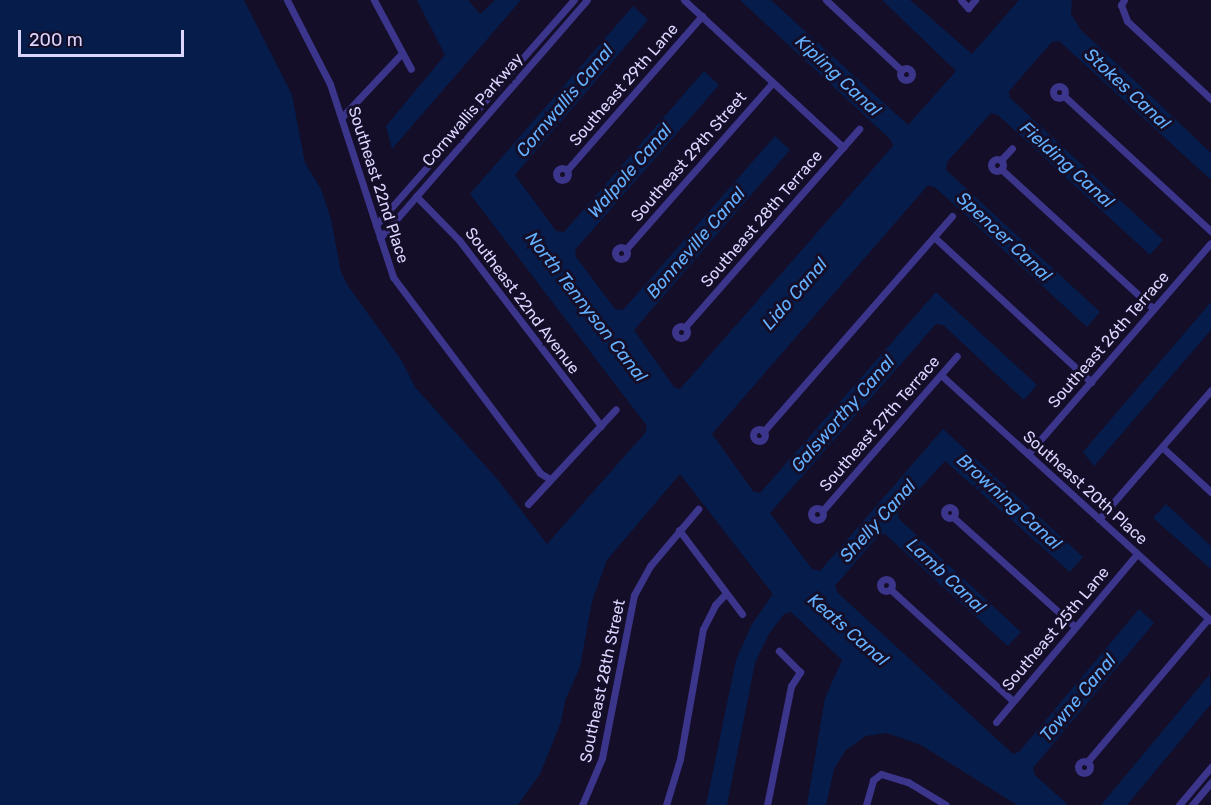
<!DOCTYPE html>
<html>
<head>
<meta charset="utf-8">
<style>
  body { margin:0 }
  #map { position:relative; width:1211px; height:805px; overflow:hidden; background:#140e29; font-family:Rubik,sans-serif }
  div>[style] { position:absolute }
  .water>* { inset:0; background:#061c4a }
  .minor>* { height:7px; margin:-3.5px; padding:0 3.5px; transform-origin:3.5px; border-radius:3.5px; background:#3c358c }
  .minor>.ring { margin:-3.5px; padding:0; box-sizing:content-box; background:none; border:7px solid #3c358c; border-radius:50% }
  span { translate:-50% -50%; white-space:nowrap; text-align:center; line-height:1.15; -webkit-text-stroke:6px #140e29; paint-order:stroke }
  .street-label { font-size:16px; color:#dcd6ff }
  .water-label { font-size:18px; color:#64b1ff; font-style:italic }
  .scale { position:absolute; left:18px; top:30px; width:166px; height:27px; box-sizing:border-box; border:3px solid #dcd6ff; border-top:0; padding-left:8px; font-size:18px; line-height:21px; white-space:nowrap; color:#dcd6ff; -webkit-text-stroke:4px #140e29; paint-order:stroke }
</style>
</head>
<body>
<div id="map">
  <div class="water">
    <i style="clip-path:polygon(0 0,244px 0,292px 95px,305px 163px,321px 189px,331px 219px,341px 272px,348px 286px,402px 361px,415px 387px,498px 480px,547px 544px,645px 433px,647px 426px,470px 194px,633px 6px,648px 20px,515px 175px,556px 231px,564px 232px,704px 71px,719px 85px,575px 250px,576px 257px,615px 309px,623px 310px,775px 136px,790px 150px,634px 330px,674px 387px,680px 389px,893px 146px,891px 140px,740px 0,771px 0,908px 125px,956px 71px,882px 0,910px 0,972px 54px,1019px 0,1072px 0,1071px 14px,1081px 30px,1211px 153px,1211px 180px,1059px 41px,1052px 42px,1009px 91px,1010px 98px,1163px 240px,1150px 255px,998px 115px,991px 113px,947px 162px,946px 170px,1100px 312px,1087px 327px,936px 188px,928px 185px,712px 434px,753px 491px,760px 493px,936px 292px,1037px 385px,1024px 400px,943px 325px,936px 324px,770px 513px,812px 569px,820px 571px,943px 429px,1083px 557px,1070px 572px,945px 461px,899px 511px,898px 518px,1021px 632px,1008px 646px,885px 534px,878px 536px,835px 586px,838px 593px,1013px 754px,1019px 752px,1139px 609px,1154px 623px,1033px 768px,1035px 775px,1068px 805px,1017px 805px,921px 745px,887px 733px,866px 736px,846px 750px,834px 769px,826px 805px,807px 805px,825px 698px,842px 660px,791px 612px,784px 614px,769px 634px,755px 663px,727px 805px,706px 805px,736px 660px,752px 624px,773px 594px,680px 474px,607px 560px,592px 601px,580px 667px,565px 701px,561px 722px,540px 774px,518px 805px,0 805px)"></i>
    <i style="clip-path:polygon(417px 0,468px 0,480px 14px,495px 0,521px 0,392px 149px,386px 126px,445px 55px)"></i>
    <i style="clip-path:polygon(1211px 302px,1211px 330px,1094px 466px,1083px 452px)"></i>
    <i style="clip-path:polygon(1166px 504px,1211px 546px,1211px 569px,1153px 518px)"></i>
    <i style="clip-path:polygon(1210px 674px,1211px 704px,1127px 805px,1101px 805px)"></i>
  </div>
  <div class="minor">
    <i style="left:287px;top:0;width:94px;rotate:62.9deg"></i>
    <i style="left:330px;top:84px;width:203px;rotate:71.9deg"></i>
    <i style="left:393px;top:277px;width:245px;rotate:53.1deg"></i>
    <i style="left:540px;top:473px;width:12px;rotate:31deg"></i>
    <i style="left:374px;top:0;width:78px;rotate:61.8deg"></i>
    <i style="left:684px;top:0;width:217px;rotate:42.8deg"></i>
    <i style="left:826px;top:0;width:103px;rotate:43deg"></i>
    <i style="left:961px;top:0;width:11px;rotate:49deg"></i>
    <i style="left:968px;top:8px;width:11px;rotate:-49deg"></i>
    <i style="left:1124px;top:0;width:6px;rotate:121deg"></i>
    <i style="left:1121px;top:5px;width:17px;rotate:69deg"></i>
    <i style="left:1127px;top:21px;width:115px;rotate:42.9deg"></i>
    <i class="ring" style="left:900px;top:68px;width:5px;height:5px"></i>
    <i class="ring" style="left:1053px;top:86px;width:5px;height:5px"></i>
    <i style="left:1064px;top:96px;width:200px;rotate:42.6deg"></i>
    <i style="left:342px;top:117px;width:88px;rotate:-46.8deg"></i>
    <i class="ring" style="left:991px;top:159px;width:5px;height:5px"></i>
    <i style="left:1001px;top:160px;width:16px;rotate:-47deg"></i>
    <i class="ring" style="left:556px;top:168px;width:5px;height:5px"></i>
    <i style="left:1001px;top:169px;width:207px;rotate:42.5deg"></i>
    <i style="left:567px;top:170px;width:205px;rotate:-48.8deg"></i>
    <i style="left:416px;top:196px;width:62px;rotate:45.7deg"></i>
    <i style="left:459px;top:240px;width:234px;rotate:52.6deg"></i>
    <i style="left:376px;top:225px;width:300px;rotate:-48.7deg"></i>
    <i style="left:934px;top:237px;width:214px;rotate:42.7deg"></i>
    <i style="left:380px;top:238px;width:315px;rotate:-49deg"></i>
    <i class="ring" style="left:615px;top:247px;width:5px;height:5px"></i>
    <i style="left:626px;top:249px;width:222px;rotate:-48.6deg"></i>
    <i class="ring" style="left:675px;top:326px;width:5px;height:5px"></i>
    <i style="left:685px;top:327px;width:264px;rotate:-48.7deg"></i>
    <i style="left:941px;top:375px;width:365px;rotate:42.3deg"></i>
    <i class="ring" style="left:753px;top:429px;width:5px;height:5px"></i>
    <i style="left:763px;top:432px;width:287px;rotate:-48.8deg"></i>
    <i style="left:1162px;top:447px;width:67px;rotate:42.6deg"></i>
    <i style="left:1028px;top:454px;width:279px;rotate:-49.1deg"></i>
    <i style="left:528px;top:504px;width:129px;rotate:-47.2deg"></i>
    <i class="ring" style="left:944.5px;top:507.5px;width:4px;height:4px"></i>
    <i class="ring" style="left:811px;top:508px;width:5px;height:5px"></i>
    <i style="left:823px;top:510px;width:204px;rotate:-49deg"></i>
    <i style="left:953px;top:517px;width:164px;rotate:42deg"></i>
    <i style="left:1099px;top:519px;width:171px;rotate:-49deg"></i>
    <i style="left:679px;top:530px;width:105px;rotate:53.1deg"></i>
    <i class="ring" style="left:880px;top:579px;width:5px;height:5px"></i>
    <i style="left:890px;top:589px;width:166px;rotate:42.3deg"></i>
    <i style="left:996px;top:722px;width:219px;rotate:-50deg"></i>
    <i class="ring" style="left:1078px;top:761px;width:5px;height:5px"></i>
    <i style="left:1087px;top:762px;width:187px;rotate:-49.8deg"></i>
    <i style="left:582px;top:805px;width:51px;rotate:-66.9deg"></i>
    <i style="left:602px;top:758px;width:166px;rotate:-78.9deg"></i>
    <i style="left:634px;top:595px;width:33px;rotate:-61deg"></i>
    <i style="left:650px;top:566px;width:75px;rotate:-49.9deg"></i>
    <i style="left:666px;top:805px;width:48px;rotate:-73.1deg"></i>
    <i style="left:680px;top:759px;width:132px;rotate:-80deg"></i>
    <i style="left:703px;top:629px;width:27px;rotate:-63deg"></i>
    <i style="left:715px;top:605px;width:16px;rotate:-47deg"></i>
    <i style="left:767px;top:805px;width:121px;rotate:-78.6deg"></i>
    <i style="left:791px;top:686px;width:17px;rotate:-57deg"></i>
    <i style="left:800px;top:672px;width:30px;rotate:-135deg"></i>
    <i style="left:866px;top:805px;width:26px;rotate:-74deg"></i>
    <i style="left:873px;top:780px;width:10px;rotate:-37deg"></i>
    <i style="left:881px;top:774px;width:28px;rotate:17deg"></i>
    <i style="left:908px;top:782px;width:44px;rotate:31.2deg"></i>
    <i style="left:1179px;top:805px;width:50px;rotate:-49.9deg"></i>
    <i style="left:1192px;top:805px;width:30px;rotate:-50deg"></i>
  </div>
  <div class="street-label">
    <span style="left:624px;top:85px;rotate:-49deg">Southeast 29th Lane</span>
    <span style="left:473px;top:110px;rotate:-49deg">Cornwallis Parkway</span>
    <span style="left:689px;top:157px;rotate:-49deg">Southeast 29th Street</span>
    <span style="left:378px;top:185px;rotate:72deg">Southeast 22nd Place</span>
    <span style="left:762px;top:219px;rotate:-49deg">Southeast 28th Terrace</span>
    <span style="left:522px;top:301px;rotate:53deg">Southeast 22nd Avenue</span>
    <span style="left:1109px;top:340px;rotate:-49deg">Southeast 26th Terrace</span>
    <span style="left:880px;top:424px;rotate:-49deg">Southeast 27th Terrace</span>
    <span style="left:1085px;top:488px;rotate:42deg">Southeast 20th Place</span>
    <span style="left:1056px;top:629px;rotate:-50deg">Southeast 25th Lane</span>
    <span style="left:603px;top:681px;rotate:-78deg">Southeast 28th Street</span>
  </div>
  <div class="water-label">
    <span style="left:838px;top:76px;rotate:43deg">Kipling Canal</span>
    <span style="left:1127px;top:89px;rotate:43deg">Stokes Canal</span>
    <span style="left:565px;top:101px;rotate:-50deg">Cornwallis Canal</span>
    <span style="left:1067px;top:165px;rotate:42deg">Fielding Canal</span>
    <span style="left:630px;top:171px;rotate:-49deg">Walpole Canal</span>
    <span style="left:1004px;top:237px;rotate:43deg">Spencer Canal</span>
    <span style="left:696px;top:243px;rotate:-49deg">Bonneville Canal</span>
    <span style="left:795px;top:294px;rotate:-49deg">Lido Canal</span>
    <span style="left:586px;top:307px;rotate:52deg">North Tennyson Canal</span>
    <span style="left:843px;top:414px;rotate:-49deg">Galsworthy Canal</span>
    <span style="left:1009px;top:502px;rotate:42deg">Browning Canal</span>
    <span style="left:878px;top:521px;rotate:-48deg">Shelly Canal</span>
    <span style="left:946px;top:576px;rotate:43deg">Lamb Canal</span>
    <span style="left:848px;top:630px;rotate:41deg">Keats Canal</span>
    <span style="left:1078px;top:698px;rotate:-50deg">Towne Canal</span>
  </div>
  <div class="scale">200 m</div>
</div>
</body>
</html>
